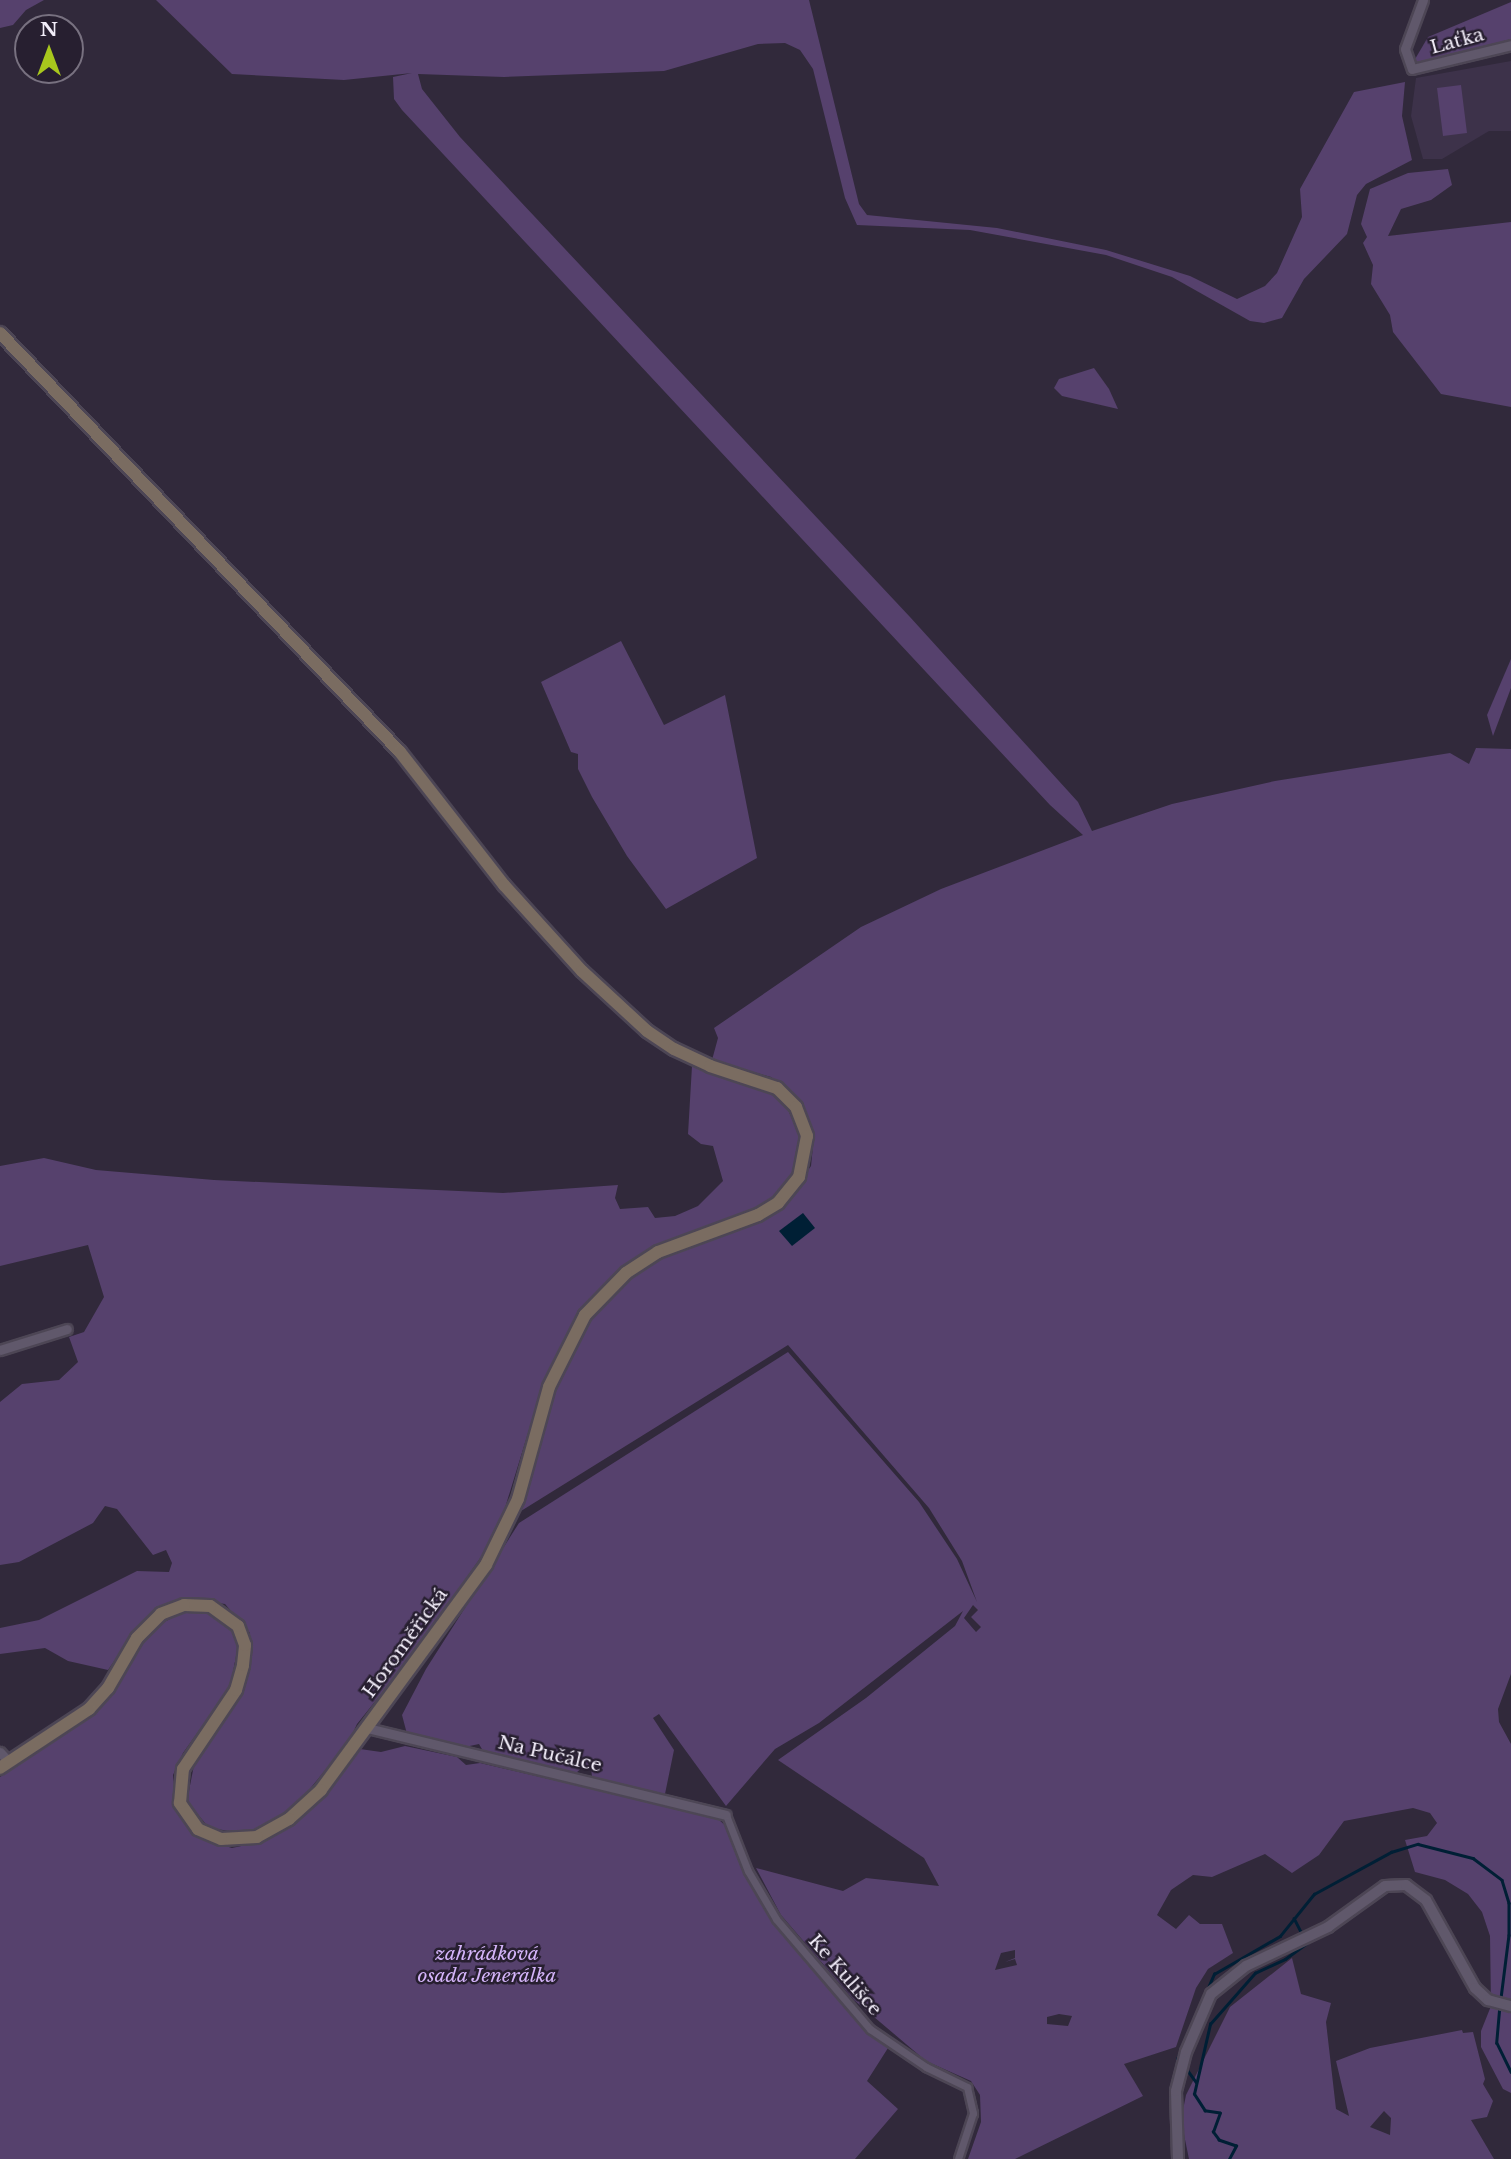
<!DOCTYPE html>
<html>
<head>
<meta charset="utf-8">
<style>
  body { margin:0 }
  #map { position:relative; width:1511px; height:2159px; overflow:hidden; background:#31293b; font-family:"Libre Baskerville",serif }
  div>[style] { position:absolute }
  .built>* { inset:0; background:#3d324a }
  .green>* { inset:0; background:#56416d }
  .water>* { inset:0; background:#001f35 }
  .stream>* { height:2.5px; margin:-1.25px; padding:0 1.25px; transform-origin:1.25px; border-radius:1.25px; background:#001f35 }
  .roads { filter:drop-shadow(2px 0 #4d4655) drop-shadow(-2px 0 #4d4655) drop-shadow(0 2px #4d4655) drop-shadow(0 -2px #4d4655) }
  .pedestrian>* { height:7px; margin:-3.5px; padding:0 3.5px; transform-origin:3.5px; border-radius:3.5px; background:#60586b }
  .minor>* { height:9px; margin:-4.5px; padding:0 4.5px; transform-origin:4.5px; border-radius:4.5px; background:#60586b }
  .tertiary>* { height:10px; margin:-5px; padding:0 5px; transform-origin:5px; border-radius:5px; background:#60586b }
  .secondary>* { height:12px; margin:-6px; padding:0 6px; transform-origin:6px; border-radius:6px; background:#7a6c61 }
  span { translate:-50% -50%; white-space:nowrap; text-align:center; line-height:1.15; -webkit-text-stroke:5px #271f30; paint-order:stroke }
  .street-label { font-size:19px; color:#f2edf9 }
  .park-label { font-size:19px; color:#d4b4f9; font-style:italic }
  .north { position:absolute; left:14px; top:14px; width:70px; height:70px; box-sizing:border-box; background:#271f30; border:2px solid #787180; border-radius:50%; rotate:0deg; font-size:19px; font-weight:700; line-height:28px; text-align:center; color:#f2edf9 }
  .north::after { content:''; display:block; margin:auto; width:24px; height:32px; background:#a8c71d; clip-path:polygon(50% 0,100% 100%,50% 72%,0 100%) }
</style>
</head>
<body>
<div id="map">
  <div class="built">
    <i style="clip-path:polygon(1511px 61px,1511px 131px,1489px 131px,1442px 159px,1423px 159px,1411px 116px,1416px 78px)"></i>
  </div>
  <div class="green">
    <i style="clip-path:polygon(0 0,44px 0,26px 10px,13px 25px,0 28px)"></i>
    <i style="clip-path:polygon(evenodd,156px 0,809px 0,859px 204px,867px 215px,997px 228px,1106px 250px,1190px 276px,1237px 299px,1265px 286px,1277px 273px,1302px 217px,1300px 189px,1354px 92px,1405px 82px,1402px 116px,1412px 160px,1366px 184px,1357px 195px,1347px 234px,1304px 279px,1282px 318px,1264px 323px,1250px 321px,1172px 277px,1106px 255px,970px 230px,857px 225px,845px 198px,813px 69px,800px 50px,785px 43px,758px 44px,664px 71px,504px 77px,418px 74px,422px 89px,460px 137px,910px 617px,1078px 802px,1092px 831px,1172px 804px,1275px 781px,1450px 753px,1469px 764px,1476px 748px,1511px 749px,1511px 1674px,1498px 1709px,1499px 1722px,1511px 1744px,1511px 2093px,1503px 2089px,1481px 2047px,1481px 2031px,1491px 2006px,1490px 1936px,1482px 1912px,1468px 1894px,1445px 1880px,1415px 1872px,1405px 1840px,1427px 1836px,1437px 1823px,1430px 1813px,1413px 1808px,1344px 1821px,1319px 1855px,1292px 1873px,1265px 1854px,1212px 1877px,1193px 1875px,1171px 1890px,1157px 1915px,1176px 1929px,1189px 1915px,1200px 1924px,1222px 1924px,1233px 1953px,1208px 1969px,1196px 1988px,1176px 2047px,1124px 2064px,1143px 2096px,1015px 2159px,968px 2159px,981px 2122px,980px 2095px,971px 2081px,926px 2061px,854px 2000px,781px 1915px,756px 1868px,843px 1891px,866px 1878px,939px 1886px,924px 1858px,778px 1760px,866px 1698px,955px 1626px,963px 1611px,819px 1723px,775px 1749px,726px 1806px,659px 1714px,653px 1718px,674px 1750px,665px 1794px,592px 1777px,591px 1767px,585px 1765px,576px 1773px,483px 1751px,479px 1744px,465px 1747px,407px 1734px,402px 1715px,426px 1669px,519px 1523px,788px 1352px,919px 1502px,957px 1559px,977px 1602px,962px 1561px,929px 1508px,788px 1345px,521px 1511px,556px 1389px,590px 1319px,630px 1279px,661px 1258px,761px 1221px,782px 1208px,811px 1166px,814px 1136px,802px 1103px,771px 1077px,712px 1060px,718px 1038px,714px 1028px,861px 927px,941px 889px,1083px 835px,1050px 805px,402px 110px,394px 99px,393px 77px,412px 73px,344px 80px,232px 74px,156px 0,973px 1605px,978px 1610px,971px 1617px,981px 1627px,976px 1632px,964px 1618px,973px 1605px,156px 0,1015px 1950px,1015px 1958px,1005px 1962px,1015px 1959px,1017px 1965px,995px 1970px,1001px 1953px,1015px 1950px,156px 0,1059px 2014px,1072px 2016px,1068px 2026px,1047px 2024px,1047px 2017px,1059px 2014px)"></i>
    <i style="clip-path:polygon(1511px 2px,1511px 39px,1411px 66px,1428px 37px)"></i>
    <i style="clip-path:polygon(1461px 85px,1467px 133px,1443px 136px,1437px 88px)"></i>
    <i style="clip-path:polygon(1448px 169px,1452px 185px,1431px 200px,1401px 209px,1388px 236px,1511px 222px,1511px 407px,1441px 394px,1393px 332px,1390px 315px,1371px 284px,1373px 265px,1363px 243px,1367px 237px,1361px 224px,1370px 189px,1408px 173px)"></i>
    <i style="clip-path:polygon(1094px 368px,1109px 389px,1118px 409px,1062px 396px,1054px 388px,1059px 379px)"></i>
    <i style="clip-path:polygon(621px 641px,664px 725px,725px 695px,757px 858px,666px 909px,627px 856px,592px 797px,578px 769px,578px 754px,571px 752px,541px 682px)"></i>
    <i style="clip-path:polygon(1511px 659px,1511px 688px,1493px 736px,1487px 715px)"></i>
    <i style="clip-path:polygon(692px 1066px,766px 1090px,785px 1104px,801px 1137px,793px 1174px,773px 1198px,755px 1209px,643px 1254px,580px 1311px,543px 1384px,497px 1534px,414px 1653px,357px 1724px,349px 1741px,300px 1801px,270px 1824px,244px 1833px,209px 1828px,187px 1801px,195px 1760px,242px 1693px,248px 1675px,250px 1633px,225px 1604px,183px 1598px,157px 1608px,132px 1635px,108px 1670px,68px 1661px,45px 1648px,0 1654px,0 1628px,39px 1620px,137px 1571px,169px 1572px,172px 1563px,166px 1550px,153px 1555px,117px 1509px,105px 1506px,93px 1523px,19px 1562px,0 1565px,0 1402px,22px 1384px,59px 1380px,78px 1362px,69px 1337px,84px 1332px,104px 1297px,88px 1245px,0 1266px,0 1166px,44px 1158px,96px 1170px,214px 1180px,503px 1193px,618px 1185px,615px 1198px,620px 1209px,648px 1207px,655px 1218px,675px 1216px,698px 1206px,723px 1181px,713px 1146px,701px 1144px,688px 1134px)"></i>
    <i style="clip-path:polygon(185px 1611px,208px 1612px,233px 1629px,238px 1646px,230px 1687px,183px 1753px,173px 1775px,177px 1812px,202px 1839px,232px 1848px,268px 1840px,309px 1811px,360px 1749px,381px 1752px,405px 1746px,457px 1757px,466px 1765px,480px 1763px,717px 1818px,729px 1829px,781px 1931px,865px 2030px,888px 2048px,867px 2081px,898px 2109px,855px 2159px,0 2159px,0 1777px,94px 1714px,155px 1627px)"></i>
    <i style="clip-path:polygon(evenodd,1292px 1958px,1301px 1994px,1331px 2003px,1326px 2022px,1336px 2109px,1349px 2116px,1336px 2061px,1370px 2048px,1462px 2030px,1463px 2033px,1473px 2032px,1485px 2079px,1483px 2084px,1493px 2101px,1487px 2117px,1471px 2120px,1494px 2159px,1189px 2159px,1181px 2120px,1186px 2095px,1230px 2007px,1292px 1958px,1384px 2111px,1391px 2118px,1390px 2135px,1370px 2127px,1384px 2111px)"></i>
  </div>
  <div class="water">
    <i style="clip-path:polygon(803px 1213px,815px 1228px,792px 1246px,779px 1231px)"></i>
  </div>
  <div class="stream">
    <i style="left:1294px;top:1918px;width:18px;rotate:63deg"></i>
    <i style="left:1500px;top:2005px;width:38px;rotate:95deg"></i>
    <i style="left:1497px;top:2043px;width:32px;rotate:64deg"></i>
    <i style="left:1177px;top:2059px;width:93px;rotate:-66.5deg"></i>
    <i style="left:1214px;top:1974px;width:76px;rotate:-29.9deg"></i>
    <i style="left:1280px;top:1936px;width:54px;rotate:-51deg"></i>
    <i style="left:1314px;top:1894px;width:88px;rotate:-28.6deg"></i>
    <i style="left:1391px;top:1852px;width:28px;rotate:-17deg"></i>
    <i style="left:1418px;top:1844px;width:57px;rotate:14.3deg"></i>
    <i style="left:1473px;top:1858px;width:36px;rotate:37deg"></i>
    <i style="left:1502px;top:1880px;width:24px;rotate:73deg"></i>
    <i style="left:1509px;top:1903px;width:32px;rotate:90deg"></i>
    <i style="left:1509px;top:1935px;width:64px;rotate:97.2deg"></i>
    <i style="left:1186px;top:2068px;width:17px;rotate:54deg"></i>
    <i style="left:1229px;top:2159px;width:15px;rotate:-62deg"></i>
    <i style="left:1236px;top:2146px;width:18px;rotate:-161deg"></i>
    <i style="left:1219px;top:2140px;width:10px;rotate:-127deg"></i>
    <i style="left:1213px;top:2132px;width:20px;rotate:-70deg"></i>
    <i style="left:1220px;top:2113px;width:15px;rotate:-172deg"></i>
    <i style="left:1205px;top:2111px;width:20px;rotate:-123deg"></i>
    <i style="left:1194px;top:2094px;width:72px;rotate:-77.1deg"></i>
    <i style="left:1210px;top:2024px;width:68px;rotate:-48.6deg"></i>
    <i style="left:1255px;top:1973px;width:33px;rotate:-25deg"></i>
    <i style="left:1285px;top:1959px;width:27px;rotate:-36deg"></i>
    <i style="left:1307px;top:1943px;width:4px;rotate:-124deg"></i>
  </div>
  <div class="roads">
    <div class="pedestrian">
      <i style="left:726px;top:1815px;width:60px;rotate:68.6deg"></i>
      <i style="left:748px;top:1871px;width:56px;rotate:59.7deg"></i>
      <i style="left:776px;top:1919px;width:145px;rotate:49.5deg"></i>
      <i style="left:870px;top:2029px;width:68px;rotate:34.2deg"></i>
      <i style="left:926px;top:2067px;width:46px;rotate:26deg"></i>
      <i style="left:967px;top:2087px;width:27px;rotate:77deg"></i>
      <i style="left:973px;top:2113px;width:48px;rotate:108.1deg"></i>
    </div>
    <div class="minor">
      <i style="left:1423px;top:0;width:52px;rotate:110.2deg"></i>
      <i style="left:1405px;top:49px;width:21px;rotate:71deg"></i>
      <i style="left:1412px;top:69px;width:102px;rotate:-13.6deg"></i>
      <i style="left:0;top:1350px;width:70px;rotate:-17.4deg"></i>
      <i style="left:367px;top:1728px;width:369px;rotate:13.6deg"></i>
      <i style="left:0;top:1752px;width:12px;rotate:48deg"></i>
    </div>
    <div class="tertiary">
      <i style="left:1178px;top:2159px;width:68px;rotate:-91.7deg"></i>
      <i style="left:1176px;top:2091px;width:40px;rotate:-75.6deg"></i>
      <i style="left:1186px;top:2052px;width:63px;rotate:-66.7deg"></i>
      <i style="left:1211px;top:1994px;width:45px;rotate:-38.7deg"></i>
      <i style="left:1246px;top:1966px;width:91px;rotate:-25.4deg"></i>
      <i style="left:1328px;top:1927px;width:70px;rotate:-35.7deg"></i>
      <i style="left:1385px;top:1886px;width:21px;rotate:-3deg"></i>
      <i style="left:1406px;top:1885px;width:25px;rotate:37deg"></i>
      <i style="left:1426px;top:1900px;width:101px;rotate:60.9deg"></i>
      <i style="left:1475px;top:1988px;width:18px;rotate:43deg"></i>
      <i style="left:1488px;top:2000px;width:24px;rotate:15deg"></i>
    </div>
    <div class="secondary">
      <i style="left:0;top:333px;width:579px;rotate:46.33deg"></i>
      <i style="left:400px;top:752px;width:169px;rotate:52deg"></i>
      <i style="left:504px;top:885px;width:116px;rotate:47.8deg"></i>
      <i style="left:582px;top:971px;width:88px;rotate:42.7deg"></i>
      <i style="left:647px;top:1031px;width:32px;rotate:34deg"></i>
      <i style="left:674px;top:1049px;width:40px;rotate:25deg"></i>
      <i style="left:710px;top:1066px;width:71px;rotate:18.2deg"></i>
      <i style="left:777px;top:1088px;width:27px;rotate:45deg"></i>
      <i style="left:796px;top:1107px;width:31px;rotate:69deg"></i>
      <i style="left:807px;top:1136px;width:42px;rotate:101deg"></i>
      <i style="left:799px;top:1177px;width:33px;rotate:129deg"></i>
      <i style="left:778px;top:1203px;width:23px;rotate:149deg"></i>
      <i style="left:758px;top:1215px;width:107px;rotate:159.7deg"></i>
      <i style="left:658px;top:1252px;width:38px;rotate:147deg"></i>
      <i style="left:626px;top:1273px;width:59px;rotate:134.3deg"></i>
      <i style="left:585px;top:1315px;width:80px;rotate:116.6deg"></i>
      <i style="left:549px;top:1387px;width:116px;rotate:105.5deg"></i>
      <i style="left:518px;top:1499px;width:73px;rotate:115.9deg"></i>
      <i style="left:486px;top:1565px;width:279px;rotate:126.3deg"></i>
      <i style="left:321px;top:1790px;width:43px;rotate:137.8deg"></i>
      <i style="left:289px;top:1819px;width:37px;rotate:151deg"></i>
      <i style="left:257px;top:1837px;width:36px;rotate:177deg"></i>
      <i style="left:221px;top:1839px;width:25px;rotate:-157deg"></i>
      <i style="left:198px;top:1829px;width:32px;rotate:-125deg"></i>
      <i style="left:180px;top:1803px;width:34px;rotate:-85deg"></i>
      <i style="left:183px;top:1769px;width:95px;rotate:-56.1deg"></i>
      <i style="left:236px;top:1690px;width:26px;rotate:-74deg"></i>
      <i style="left:243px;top:1665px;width:20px;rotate:-84deg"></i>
      <i style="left:245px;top:1645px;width:20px;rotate:-110deg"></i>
      <i style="left:238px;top:1626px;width:34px;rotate:-144deg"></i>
      <i style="left:210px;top:1606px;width:26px;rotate:-178deg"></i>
      <i style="left:184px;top:1605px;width:25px;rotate:159deg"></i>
      <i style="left:161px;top:1614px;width:34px;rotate:135deg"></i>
      <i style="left:137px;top:1638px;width:58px;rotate:120.1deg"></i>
      <i style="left:108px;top:1688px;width:28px;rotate:132deg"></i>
      <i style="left:89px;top:1709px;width:107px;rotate:146.5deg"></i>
    </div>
  </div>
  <div class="street-label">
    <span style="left:1457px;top:41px;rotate:-15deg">Laťka</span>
    <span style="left:405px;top:1643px;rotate:-54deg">Horoměřická</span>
    <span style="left:550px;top:1754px;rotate:13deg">Na Pučálce</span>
    <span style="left:845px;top:1975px;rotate:49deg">Ke Kulišce</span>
  </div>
  <div class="park-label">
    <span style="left:487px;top:1965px">zahrádková<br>osada Jenerálka</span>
  </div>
  <div class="north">N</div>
</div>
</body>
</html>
